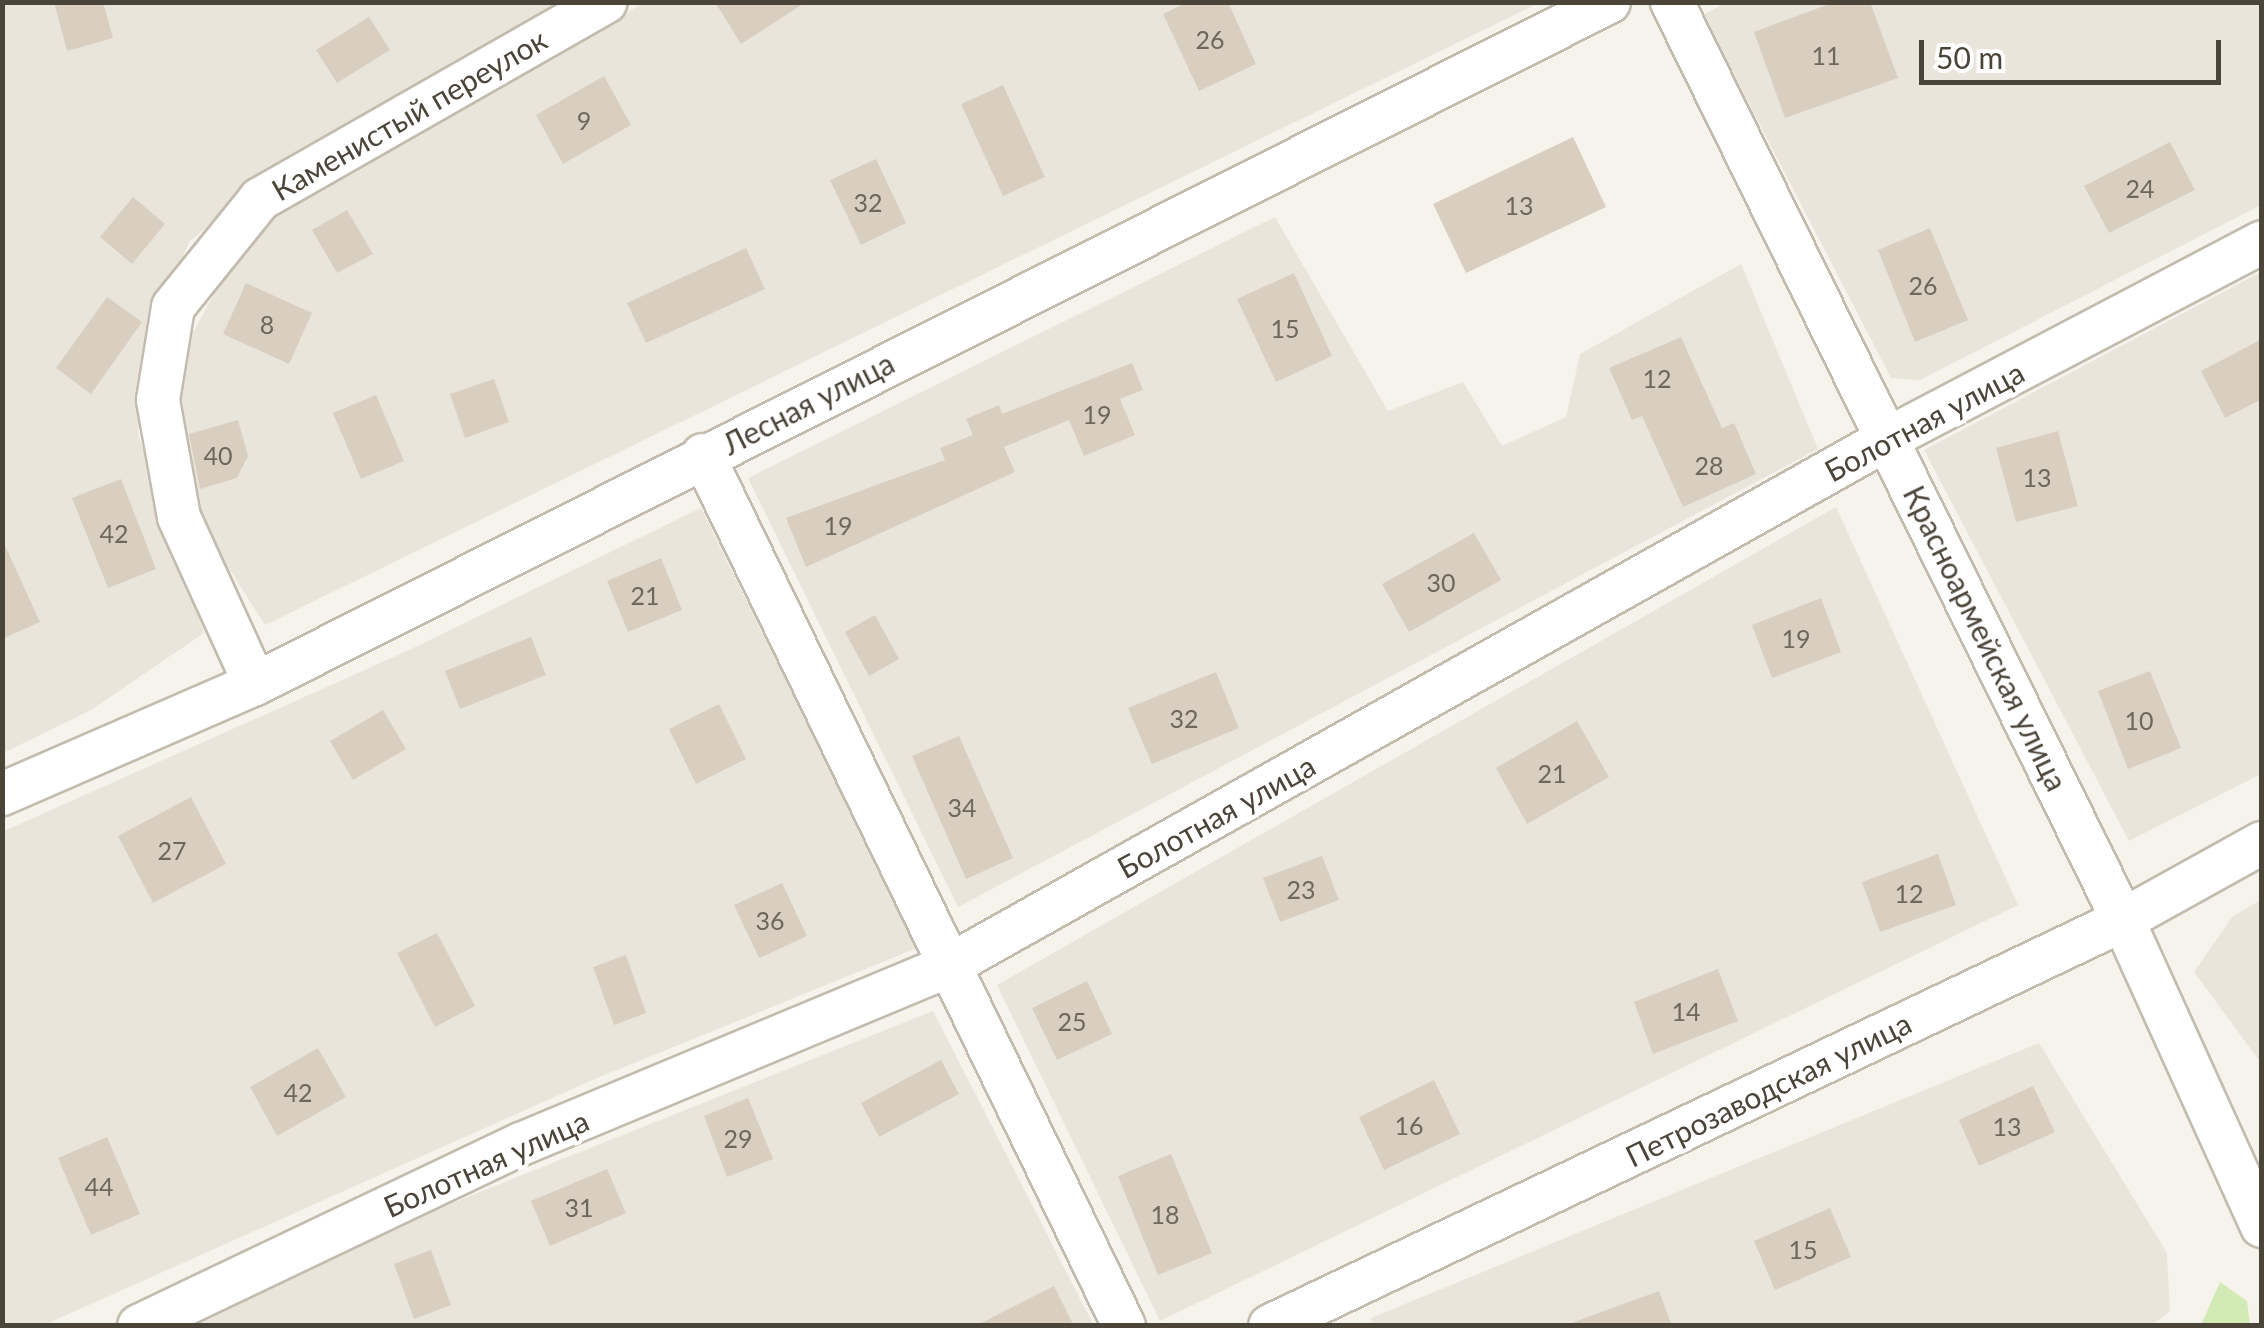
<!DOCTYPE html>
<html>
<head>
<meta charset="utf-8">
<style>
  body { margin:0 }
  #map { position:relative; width:2264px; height:1328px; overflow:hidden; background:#f6f3ec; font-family:Lato,sans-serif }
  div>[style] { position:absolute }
  .residential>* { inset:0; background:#eae5da }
  .green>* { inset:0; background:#d2eab5 }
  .building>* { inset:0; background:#d8cfc1 }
  .roads { filter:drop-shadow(2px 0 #c2bbae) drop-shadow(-2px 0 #c2bbae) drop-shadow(0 2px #c2bbae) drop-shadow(0 -2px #c2bbae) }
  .minor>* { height:42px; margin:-21px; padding:0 21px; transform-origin:21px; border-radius:21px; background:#fff }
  span { translate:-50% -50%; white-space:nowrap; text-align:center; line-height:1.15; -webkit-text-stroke:8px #fff; paint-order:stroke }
  .number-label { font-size:25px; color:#6e675b }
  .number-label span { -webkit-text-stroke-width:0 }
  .street-label { font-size:30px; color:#4b4439 }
  .frame { position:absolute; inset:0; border:5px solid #4b4439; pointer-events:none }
  .scale { position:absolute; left:1919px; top:40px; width:302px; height:45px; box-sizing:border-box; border:5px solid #4b4439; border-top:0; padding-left:12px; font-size:30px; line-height:35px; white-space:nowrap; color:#4b4439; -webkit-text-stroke:8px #fff; paint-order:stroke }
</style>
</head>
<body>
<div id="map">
  <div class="residential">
    <i style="clip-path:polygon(1727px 2px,2261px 3px,2261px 205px,1920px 380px,1891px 378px,1703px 15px)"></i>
    <i style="clip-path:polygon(3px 3px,566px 3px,296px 151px,189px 242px,147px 341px,138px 434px,204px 633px,91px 710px,3px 753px)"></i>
    <i style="clip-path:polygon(643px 3px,1539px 3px,265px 625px,198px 520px,174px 431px,191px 336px,247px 234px,286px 196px,486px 97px)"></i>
    <i style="clip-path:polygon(1275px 217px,1388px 411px,1463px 382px,1502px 446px,1566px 417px,1580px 354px,1741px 264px,1818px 449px,958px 907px,748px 478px)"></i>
    <i style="clip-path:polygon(2261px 272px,2261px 774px,2129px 841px,1924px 450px)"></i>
    <i style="clip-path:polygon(1836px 507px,2018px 905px,1160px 1321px,997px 985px)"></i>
    <i style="clip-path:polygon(701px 508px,917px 948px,590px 1081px,44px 1325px,3px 1325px,2px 832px,407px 651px)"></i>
    <i style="clip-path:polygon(2261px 900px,2261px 1063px,2194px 972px,2233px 916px)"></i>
    <i style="clip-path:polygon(933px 1011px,1094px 1326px,194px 1326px,435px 1210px)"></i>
    <i style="clip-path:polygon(2039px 1043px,2167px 1253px,2170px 1311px,2151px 1326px,1373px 1326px,1371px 1318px)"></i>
  </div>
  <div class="green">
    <i style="clip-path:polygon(2220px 1282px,2247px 1301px,2250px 1325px,2201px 1325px)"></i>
  </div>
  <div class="building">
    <i style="clip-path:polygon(54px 2px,103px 2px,113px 38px,67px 51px)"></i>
    <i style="clip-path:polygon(715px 2px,806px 2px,741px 44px)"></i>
    <i style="clip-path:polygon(1188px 2px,1228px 2px,1256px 64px,1199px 91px,1163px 14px)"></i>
    <i style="clip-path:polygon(1835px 2px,1870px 2px,1898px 78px,1785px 118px,1754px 32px)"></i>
    <i style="clip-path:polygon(369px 17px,390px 50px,337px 83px,316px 50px)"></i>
    <i style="clip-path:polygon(604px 76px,631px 125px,563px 164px,536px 115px)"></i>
    <i style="clip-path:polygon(1003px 85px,1045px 177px,1003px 196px,961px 104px)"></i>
    <i style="clip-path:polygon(1573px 137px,1606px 207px,1466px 273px,1433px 204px)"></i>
    <i style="clip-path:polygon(2170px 142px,2195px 190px,2109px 233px,2084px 186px)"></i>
    <i style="clip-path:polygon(876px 159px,906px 223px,861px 245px,830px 180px)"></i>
    <i style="clip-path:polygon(133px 197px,165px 224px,132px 264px,100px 237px)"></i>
    <i style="clip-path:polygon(347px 210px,373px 254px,337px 273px,312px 230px)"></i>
    <i style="clip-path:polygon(1930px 228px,1968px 320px,1915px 342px,1878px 250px)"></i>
    <i style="clip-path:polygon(746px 248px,765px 289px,646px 343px,627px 303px)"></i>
    <i style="clip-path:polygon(1294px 273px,1332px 356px,1276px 382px,1237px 299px)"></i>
    <i style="clip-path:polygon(246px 283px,312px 313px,289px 364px,223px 334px)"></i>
    <i style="clip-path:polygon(107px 297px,142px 322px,91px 394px,56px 368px)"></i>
    <i style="clip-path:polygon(1681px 337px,1722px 428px,1734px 423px,1756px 474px,1683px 507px,1642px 416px,1632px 420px,1609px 368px)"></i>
    <i style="clip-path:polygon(2262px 339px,2262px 399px,2225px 418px,2201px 371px)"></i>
    <i style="clip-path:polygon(1132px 363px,1143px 390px,1120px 399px,1135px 435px,1084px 456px,1069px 420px,1004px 447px,1015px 472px,806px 567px,786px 518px,945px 460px,940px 448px,973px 435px,966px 419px,999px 405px,1002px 414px)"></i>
    <i style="clip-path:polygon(494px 379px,509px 422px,465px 438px,450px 394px)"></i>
    <i style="clip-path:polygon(376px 395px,404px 461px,361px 479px,333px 413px)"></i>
    <i style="clip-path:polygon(238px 420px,248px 456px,237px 478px,200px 489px,189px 434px)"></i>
    <i style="clip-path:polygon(2058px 431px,2078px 506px,2016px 522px,1996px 448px)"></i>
    <i style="clip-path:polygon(121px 479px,156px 569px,108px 588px,72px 498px)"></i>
    <i style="clip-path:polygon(1474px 533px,1501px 580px,1409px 632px,1382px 584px)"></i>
    <i style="clip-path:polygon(2px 539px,40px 622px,2px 639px)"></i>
    <i style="clip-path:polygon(661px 558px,682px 610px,628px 632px,607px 581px)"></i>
    <i style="clip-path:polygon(1821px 598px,1841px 652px,1772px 678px,1752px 625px)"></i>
    <i style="clip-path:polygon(875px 615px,899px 659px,869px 676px,845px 632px)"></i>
    <i style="clip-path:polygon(531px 637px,546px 675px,460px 709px,445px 671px)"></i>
    <i style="clip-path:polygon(2150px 671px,2181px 748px,2128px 769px,2098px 691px)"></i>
    <i style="clip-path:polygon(1216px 672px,1239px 728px,1152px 764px,1128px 708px)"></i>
    <i style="clip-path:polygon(719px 704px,746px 759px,696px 784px,669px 729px)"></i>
    <i style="clip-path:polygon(383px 710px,406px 749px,353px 780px,330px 741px)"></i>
    <i style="clip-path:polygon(1577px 721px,1609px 777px,1527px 824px,1496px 768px)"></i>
    <i style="clip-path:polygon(959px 736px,1013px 858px,966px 879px,912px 756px)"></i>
    <i style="clip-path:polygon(191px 797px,226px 864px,153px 903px,118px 836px)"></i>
    <i style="clip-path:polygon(1938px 854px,1956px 905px,1880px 932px,1862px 882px)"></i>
    <i style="clip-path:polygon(1322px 856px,1339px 900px,1280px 922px,1263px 878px)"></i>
    <i style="clip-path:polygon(782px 883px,807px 936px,759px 958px,734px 905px)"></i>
    <i style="clip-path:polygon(437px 933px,475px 1006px,435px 1027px,397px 953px)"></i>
    <i style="clip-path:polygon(626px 955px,646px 1013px,614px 1025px,593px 967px)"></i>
    <i style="clip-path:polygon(1718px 969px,1738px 1021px,1653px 1054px,1634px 1002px)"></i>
    <i style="clip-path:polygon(1087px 981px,1112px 1034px,1057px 1060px,1032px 1008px)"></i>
    <i style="clip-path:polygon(318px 1048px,346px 1097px,277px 1136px,250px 1087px)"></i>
    <i style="clip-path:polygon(941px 1060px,959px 1094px,879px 1137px,861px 1103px)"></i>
    <i style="clip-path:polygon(1434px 1080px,1460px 1134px,1384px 1170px,1359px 1117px)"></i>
    <i style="clip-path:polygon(2033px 1086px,2055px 1132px,1979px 1166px,1959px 1120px)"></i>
    <i style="clip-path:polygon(748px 1098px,773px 1159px,727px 1177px,704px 1116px)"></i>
    <i style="clip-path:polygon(107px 1137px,140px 1214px,91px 1235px,58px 1158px)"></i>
    <i style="clip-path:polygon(1171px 1154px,1212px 1253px,1158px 1275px,1118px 1176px)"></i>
    <i style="clip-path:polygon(607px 1169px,626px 1213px,550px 1246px,531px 1201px)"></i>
    <i style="clip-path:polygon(1830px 1208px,1851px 1257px,1775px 1290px,1754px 1241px)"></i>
    <i style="clip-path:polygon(431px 1250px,451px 1305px,414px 1319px,394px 1264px)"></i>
    <i style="clip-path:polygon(1054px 1286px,1074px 1326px,975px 1326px)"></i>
    <i style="clip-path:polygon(1659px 1291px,1672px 1326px,1575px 1326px,1574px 1322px)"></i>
  </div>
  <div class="roads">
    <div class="minor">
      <i style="left:1672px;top:2px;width:1023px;rotate:63.84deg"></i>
      <i style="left:2123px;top:920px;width:336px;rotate:65.6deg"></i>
      <i style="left:703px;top:455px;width:967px;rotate:64.2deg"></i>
      <i style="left:255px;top:684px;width:183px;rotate:-114.5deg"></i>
      <i style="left:179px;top:517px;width:119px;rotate:-100.2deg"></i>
      <i style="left:158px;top:400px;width:94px;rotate:-80.8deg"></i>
      <i style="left:173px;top:307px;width:139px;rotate:-51.1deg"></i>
      <i style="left:260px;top:199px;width:398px;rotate:-29.7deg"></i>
      <i style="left:2px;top:794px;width:276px;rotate:-23.5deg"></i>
      <i style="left:255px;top:684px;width:1516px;rotate:-26.73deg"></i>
      <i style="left:139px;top:1326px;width:423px;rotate:-25.5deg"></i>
      <i style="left:521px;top:1144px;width:465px;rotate:-22.6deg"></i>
      <i style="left:950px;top:965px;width:1077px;rotate:-29.3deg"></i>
      <i style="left:1889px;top:438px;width:421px;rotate:-27.7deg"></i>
      <i style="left:1270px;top:1326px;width:945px;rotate:-25.45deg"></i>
      <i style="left:2123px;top:920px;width:159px;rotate:-29deg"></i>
    </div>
  </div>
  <div class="number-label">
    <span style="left:1210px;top:39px">26</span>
    <span style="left:1826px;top:55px">11</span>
    <span style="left:584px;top:120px">9</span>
    <span style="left:2140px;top:188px">24</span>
    <span style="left:868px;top:202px">32</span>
    <span style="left:1519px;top:205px">13</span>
    <span style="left:1923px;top:285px">26</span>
    <span style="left:267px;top:324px">8</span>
    <span style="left:1285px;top:328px">15</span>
    <span style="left:1657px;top:378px">12</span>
    <span style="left:1097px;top:414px">19</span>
    <span style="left:218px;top:455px">40</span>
    <span style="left:1709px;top:465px">28</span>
    <span style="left:2037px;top:477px">13</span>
    <span style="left:838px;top:525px">19</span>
    <span style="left:114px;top:533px">42</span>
    <span style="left:1441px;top:582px">30</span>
    <span style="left:645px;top:595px">21</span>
    <span style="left:1796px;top:638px">19</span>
    <span style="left:1184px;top:718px">32</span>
    <span style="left:2139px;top:720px">10</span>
    <span style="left:1552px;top:773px">21</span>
    <span style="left:962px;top:807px">34</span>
    <span style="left:172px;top:850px">27</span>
    <span style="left:1301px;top:889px">23</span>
    <span style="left:1909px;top:893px">12</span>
    <span style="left:770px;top:920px">36</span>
    <span style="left:1686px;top:1011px">14</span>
    <span style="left:1072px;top:1021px">25</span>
    <span style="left:298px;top:1092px">42</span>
    <span style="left:1409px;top:1125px">16</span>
    <span style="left:2007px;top:1126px">13</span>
    <span style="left:738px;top:1138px">29</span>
    <span style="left:99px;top:1186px">44</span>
    <span style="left:579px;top:1207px">31</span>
    <span style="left:1165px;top:1214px">18</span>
    <span style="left:1803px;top:1249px">15</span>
  </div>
  <div class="street-label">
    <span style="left:409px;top:114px;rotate:-30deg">Каменистый переулок</span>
    <span style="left:808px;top:403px;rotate:-27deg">Лесная улица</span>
    <span style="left:1924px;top:421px;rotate:-28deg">Болотная улица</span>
    <span style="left:1986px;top:638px;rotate:64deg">Красноармейская улица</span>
    <span style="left:1216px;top:816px;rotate:-29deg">Болотная улица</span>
    <span style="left:1768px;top:1089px;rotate:-26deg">Петрозаводская улица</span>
    <span style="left:486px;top:1163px;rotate:-24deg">Болотная улица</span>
  </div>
  <div class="frame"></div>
  <div class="scale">50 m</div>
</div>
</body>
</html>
